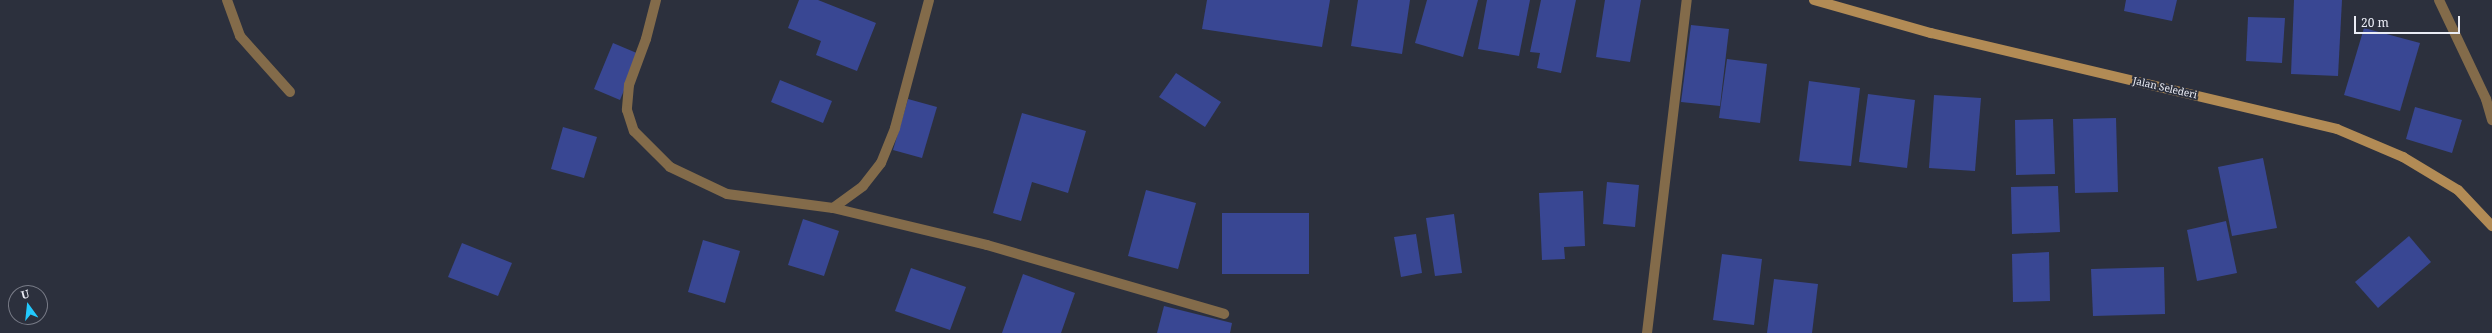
<!DOCTYPE html>
<html>
<head>
<meta charset="utf-8">
<style>
  body { margin:0 }
  #map { position:relative; width:2492px; height:333px; overflow:hidden; background:#2c303d; font-family:"Noto Serif",serif }
  div>[style] { position:absolute }
  .building>* { inset:0; background:#394793 }
  .street>* { height:10px; margin:-5px; padding:0 5px; transform-origin:5px; border-radius:5px; background:#836b4a }
  .secondary>* { height:10px; margin:-5px; padding:0 5px; transform-origin:5px; border-radius:5px; background:#b28b55 }
  span { translate:-50% -50%; white-space:nowrap; text-align:center; line-height:1.15; -webkit-text-stroke:4px #2c303d; paint-order:stroke }
  .street-label { font-size:10px; color:#eaecf5 }
  .north { position:absolute; left:8px; top:285px; width:40px; height:40px; box-sizing:border-box; background:#2c303d; border:1px solid #787b87; border-radius:50%; rotate:345deg; font-size:11px; font-weight:700; line-height:16px; text-align:center; color:#eaecf5 }
  .north::after { content:''; display:block; margin:auto; width:14px; height:18px; background:#22c9fd; clip-path:polygon(50% 0,100% 100%,50% 72%,0 100%) }
  .scale { position:absolute; left:2354px; top:16px; width:106px; height:18px; box-sizing:border-box; border:2px solid #eaecf5; border-top:0; padding-left:5px; font-size:12px; line-height:14px; white-space:nowrap; color:#eaecf5; -webkit-text-stroke:3px #2c303d; paint-order:stroke }
</style>
</head>
<body>
<div id="map">
  <div class="building">
    <i style="clip-path:polygon(799px 0,818px 0,876px 23px,857px 71px,816px 55px,821px 41px,788px 28px)"></i>
    <i style="clip-path:polygon(1207px 0,1330px 0,1322px 47px,1202px 29px)"></i>
    <i style="clip-path:polygon(1358px 0,1410px 0,1402px 54px,1351px 46px)"></i>
    <i style="clip-path:polygon(1427px 0,1478px 0,1463px 57px,1415px 43px)"></i>
    <i style="clip-path:polygon(1487px 0,1530px 0,1519px 56px,1478px 49px)"></i>
    <i style="clip-path:polygon(1541px 0,1576px 0,1561px 73px,1537px 68px,1540px 53px,1530px 52px)"></i>
    <i style="clip-path:polygon(1605px 0,1641px 0,1630px 62px,1596px 57px)"></i>
    <i style="clip-path:polygon(2126px 0,2177px 0,2172px 21px,2124px 11px)"></i>
    <i style="clip-path:polygon(2294px 0,2342px 0,2338px 76px,2291px 74px)"></i>
    <i style="clip-path:polygon(2248px 17px,2285px 18px,2282px 63px,2246px 61px)"></i>
    <i style="clip-path:polygon(1691px 25px,1729px 29px,1720px 106px,1681px 102px)"></i>
    <i style="clip-path:polygon(2364px 28px,2420px 43px,2400px 111px,2344px 95px)"></i>
    <i style="clip-path:polygon(613px 43px,639px 54px,620px 100px,594px 89px)"></i>
    <i style="clip-path:polygon(1727px 59px,1767px 64px,1760px 123px,1719px 118px)"></i>
    <i style="clip-path:polygon(1176px 73px,1221px 102px,1205px 127px,1159px 97px)"></i>
    <i style="clip-path:polygon(780px 80px,832px 101px,823px 123px,771px 102px)"></i>
    <i style="clip-path:polygon(1809px 81px,1860px 88px,1851px 166px,1799px 161px)"></i>
    <i style="clip-path:polygon(1868px 94px,1915px 100px,1907px 168px,1859px 162px)"></i>
    <i style="clip-path:polygon(1934px 95px,1981px 98px,1975px 171px,1929px 168px)"></i>
    <i style="clip-path:polygon(908px 99px,937px 107px,922px 158px,893px 150px)"></i>
    <i style="clip-path:polygon(2415px 107px,2462px 120px,2452px 153px,2406px 139px)"></i>
    <i style="clip-path:polygon(1022px 113px,1086px 131px,1068px 193px,1032px 182px,1021px 221px,993px 213px)"></i>
    <i style="clip-path:polygon(2116px 118px,2118px 192px,2075px 193px,2073px 119px)"></i>
    <i style="clip-path:polygon(2053px 119px,2055px 174px,2016px 175px,2015px 120px)"></i>
    <i style="clip-path:polygon(563px 127px,597px 137px,584px 178px,551px 169px)"></i>
    <i style="clip-path:polygon(2263px 158px,2277px 228px,2232px 236px,2218px 167px)"></i>
    <i style="clip-path:polygon(1607px 182px,1639px 185px,1635px 227px,1603px 224px)"></i>
    <i style="clip-path:polygon(2058px 186px,2060px 232px,2012px 234px,2011px 187px)"></i>
    <i style="clip-path:polygon(1146px 190px,1196px 203px,1178px 269px,1128px 256px)"></i>
    <i style="clip-path:polygon(1583px 191px,1585px 246px,1564px 247px,1565px 259px,1542px 260px,1539px 193px)"></i>
    <i style="clip-path:polygon(1222px 213px,1309px 213px,1309px 274px,1222px 274px)"></i>
    <i style="clip-path:polygon(1454px 214px,1462px 273px,1435px 276px,1426px 218px)"></i>
    <i style="clip-path:polygon(803px 219px,839px 231px,824px 276px,788px 265px)"></i>
    <i style="clip-path:polygon(2226px 221px,2237px 273px,2197px 281px,2187px 230px)"></i>
    <i style="clip-path:polygon(1416px 234px,1422px 273px,1401px 277px,1394px 237px)"></i>
    <i style="clip-path:polygon(2409px 236px,2431px 262px,2378px 308px,2355px 282px)"></i>
    <i style="clip-path:polygon(703px 240px,740px 251px,725px 303px,688px 292px)"></i>
    <i style="clip-path:polygon(462px 243px,512px 263px,498px 296px,448px 277px)"></i>
    <i style="clip-path:polygon(2049px 252px,2050px 301px,2013px 302px,2012px 254px)"></i>
    <i style="clip-path:polygon(1722px 254px,1762px 259px,1754px 325px,1713px 320px)"></i>
    <i style="clip-path:polygon(2164px 267px,2165px 314px,2093px 316px,2091px 269px)"></i>
    <i style="clip-path:polygon(911px 268px,966px 287px,950px 330px,895px 311px)"></i>
    <i style="clip-path:polygon(1023px 274px,1075px 293px,1061px 333px,1002px 333px)"></i>
    <i style="clip-path:polygon(1774px 279px,1818px 284px,1812px 333px,1767px 333px)"></i>
    <i style="clip-path:polygon(1164px 306px,1232px 323px,1230px 333px,1157px 333px)"></i>
  </div>
  <div class="street">
    <i style="left:227px;top:0;width:38px;rotate:70deg"></i>
    <i style="left:240px;top:36px;width:75px;rotate:48.2deg"></i>
    <i style="left:656px;top:0;width:40px;rotate:104.4deg"></i>
    <i style="left:646px;top:39px;width:49px;rotate:110.3deg"></i>
    <i style="left:629px;top:85px;width:25px;rotate:95deg"></i>
    <i style="left:627px;top:110px;width:22px;rotate:72deg"></i>
    <i style="left:634px;top:131px;width:51px;rotate:45deg"></i>
    <i style="left:670px;top:167px;width:63px;rotate:25.3deg"></i>
    <i style="left:727px;top:194px;width:107px;rotate:7.5deg"></i>
    <i style="left:833px;top:208px;width:37px;rotate:-36deg"></i>
    <i style="left:863px;top:186px;width:29px;rotate:-52deg"></i>
    <i style="left:881px;top:163px;width:38px;rotate:-68deg"></i>
    <i style="left:895px;top:128px;width:132px;rotate:-75.1deg"></i>
    <i style="left:2439px;top:0;width:110px;rotate:64.6deg"></i>
    <i style="left:2486px;top:99px;width:22px;rotate:74deg"></i>
    <i style="left:833px;top:208px;width:158px;rotate:13.5deg"></i>
    <i style="left:987px;top:245px;width:247px;rotate:16.2deg"></i>
    <i style="left:1647px;top:333px;width:335px;rotate:-83.2deg"></i>
  </div>
  <div class="secondary">
    <i style="left:1814px;top:0;width:122px;rotate:15.8deg"></i>
    <i style="left:1931px;top:33px;width:417px;rotate:13.3deg"></i>
    <i style="left:2337px;top:129px;width:72px;rotate:23deg"></i>
    <i style="left:2403px;top:157px;width:64px;rotate:31deg"></i>
    <i style="left:2458px;top:190px;width:50px;rotate:46.6deg"></i>
  </div>
  <div class="street-label">
    <span style="left:2165px;top:88px;rotate:13deg">Jalan Selederi</span>
  </div>
  <div class="north">U</div>
  <div class="scale">20 m</div>
</div>
</body>
</html>
